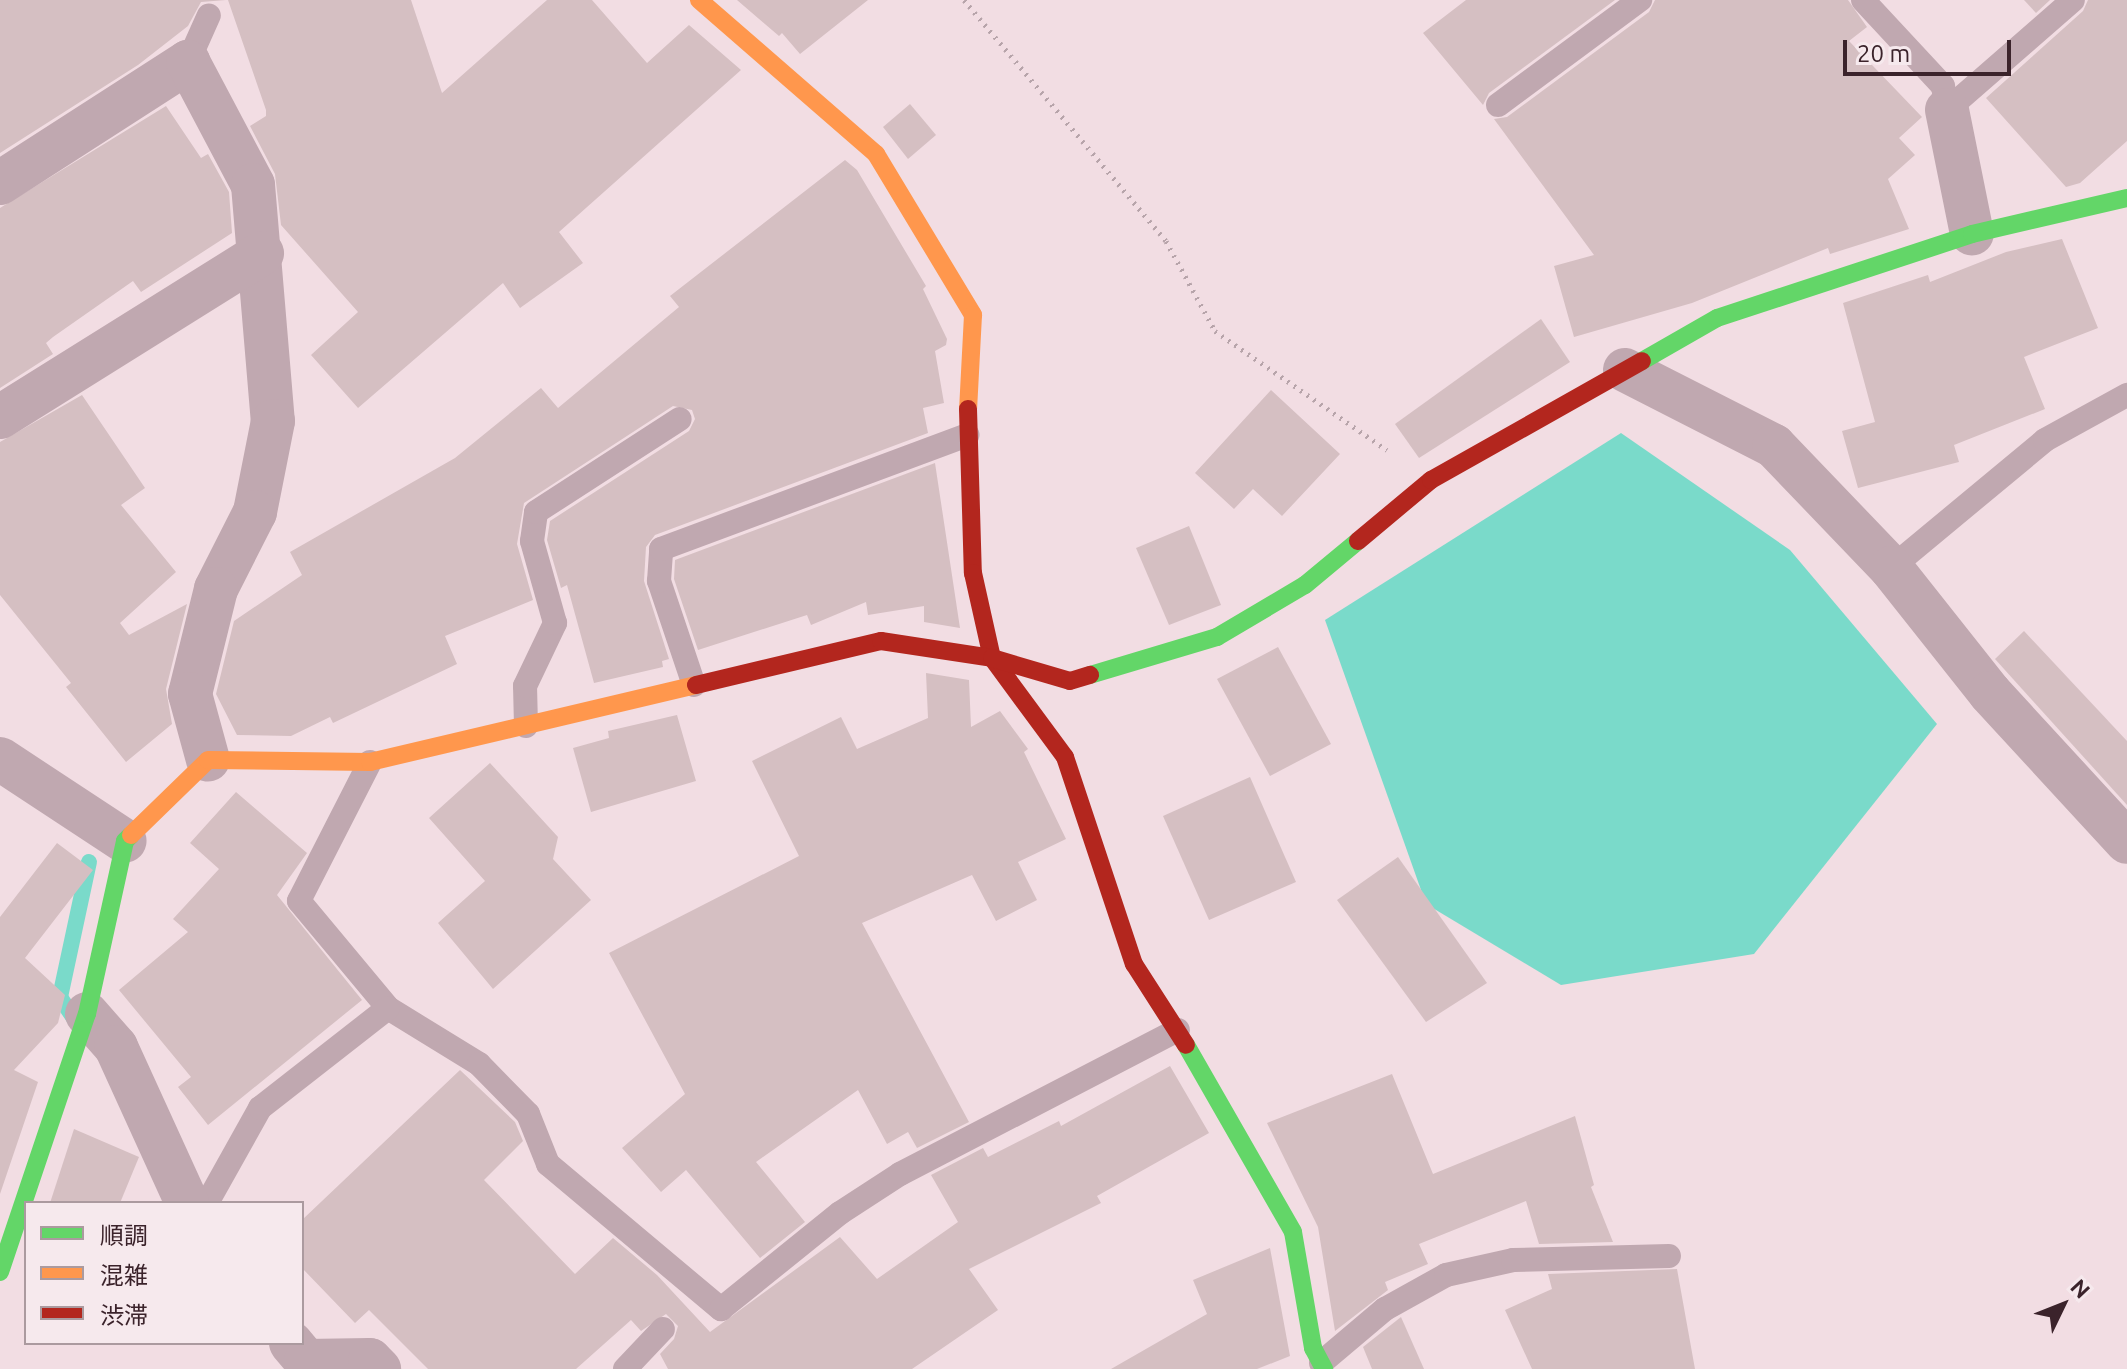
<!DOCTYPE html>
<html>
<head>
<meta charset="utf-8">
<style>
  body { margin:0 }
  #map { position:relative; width:2127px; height:1369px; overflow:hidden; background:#f2dde3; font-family:Ubuntu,"Noto Sans JP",sans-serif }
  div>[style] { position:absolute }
  .water>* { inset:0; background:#7adaca }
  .stream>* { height:16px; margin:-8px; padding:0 8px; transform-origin:8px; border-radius:8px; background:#7adaca }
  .building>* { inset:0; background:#d5bfc2 }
  .path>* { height:5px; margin-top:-2.5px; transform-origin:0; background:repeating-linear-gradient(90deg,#b7a4aa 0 2px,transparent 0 8px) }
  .lane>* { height:24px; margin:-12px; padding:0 12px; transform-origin:12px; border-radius:12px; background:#c0a8b0 }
  .street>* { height:44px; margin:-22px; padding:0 22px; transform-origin:22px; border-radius:22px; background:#c0a8b0 }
  .fast>* { height:18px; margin:-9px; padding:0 9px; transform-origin:9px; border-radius:9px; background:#63d668 }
  .slow>* { height:18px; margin:-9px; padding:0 9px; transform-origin:9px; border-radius:9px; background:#ff974d }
  .jam>* { height:18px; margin:-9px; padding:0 9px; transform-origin:9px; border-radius:9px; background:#b3261e }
  span { translate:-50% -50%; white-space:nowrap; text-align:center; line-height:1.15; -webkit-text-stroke:7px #f6e9ed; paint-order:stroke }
  .legend { position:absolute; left:24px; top:1201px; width:280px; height:144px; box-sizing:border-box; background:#f6e9ed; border:2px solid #ab9a9f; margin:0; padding:10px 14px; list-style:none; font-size:24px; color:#3b232b }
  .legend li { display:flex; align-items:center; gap:16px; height:40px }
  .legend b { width:40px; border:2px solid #ab9a9f }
  .north { position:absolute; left:2023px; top:1265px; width:80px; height:80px; -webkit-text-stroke:6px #f6e9ed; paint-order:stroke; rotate:47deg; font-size:22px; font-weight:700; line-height:32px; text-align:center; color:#3b232b }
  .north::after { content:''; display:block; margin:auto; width:28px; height:36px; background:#3b232b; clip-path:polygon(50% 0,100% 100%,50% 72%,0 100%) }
  .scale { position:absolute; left:1843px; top:40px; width:168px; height:36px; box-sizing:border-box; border:4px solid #3b232b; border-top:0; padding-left:10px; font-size:24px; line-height:28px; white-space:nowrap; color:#3b232b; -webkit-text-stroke:6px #f6e9ed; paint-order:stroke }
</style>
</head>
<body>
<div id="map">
  <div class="water">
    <i style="clip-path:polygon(1621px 433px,1790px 550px,1937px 724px,1754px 954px,1561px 985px,1426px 904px,1325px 620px)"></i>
  </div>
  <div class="stream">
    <i style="left:78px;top:1024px;width:32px;rotate:-124deg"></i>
    <i style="left:60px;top:997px;width:138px;rotate:-77.9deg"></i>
  </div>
  <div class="building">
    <i style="clip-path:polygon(0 0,226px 0,201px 2px,188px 26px,138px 65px,0 153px)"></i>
    <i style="clip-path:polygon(228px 0,411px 0,442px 93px,547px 0,592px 0,647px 63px,689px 25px,741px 70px,559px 232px,583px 263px,520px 308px,503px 283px,358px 408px,311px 355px,358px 312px,281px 225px,275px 174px,250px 126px,266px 116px,266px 110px)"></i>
    <i style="clip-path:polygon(737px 0,868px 0,800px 54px,782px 33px,779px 36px)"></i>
    <i style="clip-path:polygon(1466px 0,1615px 0,1489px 93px,1483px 105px,1423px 33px)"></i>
    <i style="clip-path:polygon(1655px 0,1848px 0,1867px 27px,1849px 41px,1922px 117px,1899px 138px,1915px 155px,1888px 179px,1909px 229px,1830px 254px,1828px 248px,1692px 303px,1574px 337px,1554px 266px,1594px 255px,1494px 119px,1507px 117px,1649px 12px)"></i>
    <i style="clip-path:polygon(2024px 0,2050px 0,2036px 13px)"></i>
    <i style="clip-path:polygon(2088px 0,2127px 0,2127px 141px,2080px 183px,2066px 187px,1986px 98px,2083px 11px)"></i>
    <i style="clip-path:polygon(910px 104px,936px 135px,908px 159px,883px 127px)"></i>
    <i style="clip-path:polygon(166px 106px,201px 158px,208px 154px,229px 192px,232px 233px,141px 292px,133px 281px,53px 337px,46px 343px,53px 354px,0 388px,0 208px)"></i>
    <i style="clip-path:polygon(845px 160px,857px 170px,926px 286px,923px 289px,947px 339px,946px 345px,935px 351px,944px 403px,923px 408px,928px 433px,655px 535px,646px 547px,644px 581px,669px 659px,662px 661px,663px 667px,594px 683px,567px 585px,561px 588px,547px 540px,550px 521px,689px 431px,695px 419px,692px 410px,673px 406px,524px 503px,517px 544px,533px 600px,445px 636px,457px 664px,333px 723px,330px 717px,291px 736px,237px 735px,216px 694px,234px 621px,302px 575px,290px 552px,455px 458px,541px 388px,558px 408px,679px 307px,670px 296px)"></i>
    <i style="clip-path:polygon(2062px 239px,2098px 328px,2024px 357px,2045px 409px,1954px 445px,1959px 462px,1858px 488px,1842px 431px,1875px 422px,1843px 303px,1928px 275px,1930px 282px,2006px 252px)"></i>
    <i style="clip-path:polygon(1541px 319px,1570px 362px,1419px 458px,1395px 424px)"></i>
    <i style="clip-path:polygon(1271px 390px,1340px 454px,1282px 516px,1253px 489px,1234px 509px,1195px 473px)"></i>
    <i style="clip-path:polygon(82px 395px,145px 488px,121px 505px,176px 572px,120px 623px,129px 635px,187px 604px,166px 689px,172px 724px,126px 762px,66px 687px,71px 683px,0 595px,0 442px)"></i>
    <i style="clip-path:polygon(935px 463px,960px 628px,924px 622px,924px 606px,868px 615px,866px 602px,811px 625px,807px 615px,698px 650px,674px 579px,675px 560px)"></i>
    <i style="clip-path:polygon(1189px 526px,1221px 605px,1169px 625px,1136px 548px)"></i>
    <i style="clip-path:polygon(2024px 631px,2127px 741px,2127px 805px,1995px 659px)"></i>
    <i style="clip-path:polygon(1278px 647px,1331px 744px,1270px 776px,1217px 679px)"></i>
    <i style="clip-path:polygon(926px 673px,969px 680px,971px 727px,1000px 711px,1028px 749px,1024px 752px,1066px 839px,1018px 862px,1037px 900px,996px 921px,972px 875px,862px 923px,969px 1122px,917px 1148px,908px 1132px,887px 1144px,858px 1090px,756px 1162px,805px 1222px,760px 1258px,686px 1170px,661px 1192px,622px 1148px,685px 1094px,609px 953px,799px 856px,752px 761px,841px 717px,857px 749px,928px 718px)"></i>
    <i style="clip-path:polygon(677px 715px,696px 781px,591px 812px,573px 748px,609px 738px,608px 731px)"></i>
    <i style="clip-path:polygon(490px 763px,558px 837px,553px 859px,591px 900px,493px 989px,438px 923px,485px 881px,429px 818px)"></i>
    <i style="clip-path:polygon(1250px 777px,1296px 882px,1209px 920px,1163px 816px)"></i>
    <i style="clip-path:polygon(236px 792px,307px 853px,277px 895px,362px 1000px,208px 1125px,178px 1087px,191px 1077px,119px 990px,188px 932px,173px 919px,219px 869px,190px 843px)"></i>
    <i style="clip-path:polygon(57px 843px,93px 870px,25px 958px,65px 995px,58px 1023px,14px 1070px,38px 1082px,0 1194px,0 917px)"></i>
    <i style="clip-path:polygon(1398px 857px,1487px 983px,1426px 1022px,1337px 900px)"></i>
    <i style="clip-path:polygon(1170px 1066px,1209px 1133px,1097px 1196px,1101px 1203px,969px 1269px,998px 1310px,912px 1369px,668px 1369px,660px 1354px,674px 1339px,678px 1326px,666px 1314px,641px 1331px,631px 1320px,576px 1369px,428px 1369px,369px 1310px,355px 1323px,302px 1268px,302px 1220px,460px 1070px,515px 1122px,523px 1141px,484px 1180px,575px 1274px,613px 1238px,657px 1275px,710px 1332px,840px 1237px,877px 1279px,958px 1222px,931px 1175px,983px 1148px,988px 1157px,1059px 1121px,1061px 1126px)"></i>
    <i style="clip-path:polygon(1392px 1074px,1433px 1174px,1575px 1116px,1594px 1185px,1591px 1187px,1613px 1242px,1539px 1244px,1526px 1201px,1419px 1244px,1428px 1264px,1385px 1282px,1388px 1290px,1335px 1331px,1318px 1227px,1267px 1123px)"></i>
    <i style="clip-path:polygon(74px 1129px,139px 1157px,120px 1203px,50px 1203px)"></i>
    <i style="clip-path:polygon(1270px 1248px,1290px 1356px,1257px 1369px,1111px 1369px,1207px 1314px,1193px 1280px)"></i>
    <i style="clip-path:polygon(1677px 1269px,1695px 1369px,1532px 1369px,1505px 1310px,1552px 1289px,1548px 1274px)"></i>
    <i style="clip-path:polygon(1401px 1317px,1424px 1369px,1372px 1369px,1363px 1347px)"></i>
  </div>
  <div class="path">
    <i style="left:964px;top:0;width:314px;rotate:50deg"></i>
    <i style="left:1166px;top:241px;width:102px;rotate:61.4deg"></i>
    <i style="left:1215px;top:331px;width:209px;rotate:34.7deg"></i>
  </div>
  <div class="lane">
    <i style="left:1863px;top:0;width:117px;rotate:47.1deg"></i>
    <i style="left:1943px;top:86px;width:24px;rotate:81deg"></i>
    <i style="left:188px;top:62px;width:51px;rotate:-65.9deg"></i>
    <i style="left:1498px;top:105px;width:177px;rotate:-36.5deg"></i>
    <i style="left:1947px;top:110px;width:167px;rotate:-41.1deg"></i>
    <i style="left:1891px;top:568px;width:200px;rotate:-39.7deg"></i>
    <i style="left:2045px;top:440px;width:94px;rotate:-28.8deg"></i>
    <i style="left:694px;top:685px;width:110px;rotate:-108.6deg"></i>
    <i style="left:659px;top:581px;width:32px;rotate:-86deg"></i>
    <i style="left:661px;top:549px;width:327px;rotate:-20.4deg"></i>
    <i style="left:526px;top:726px;width:40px;rotate:-91.4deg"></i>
    <i style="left:525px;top:686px;width:70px;rotate:-64.5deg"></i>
    <i style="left:555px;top:623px;width:85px;rotate:-105.7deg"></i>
    <i style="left:532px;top:541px;width:29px;rotate:-82deg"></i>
    <i style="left:536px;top:512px;width:171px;rotate:-32.9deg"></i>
    <i style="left:370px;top:762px;width:156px;rotate:117.1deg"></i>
    <i style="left:299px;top:901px;width:139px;rotate:50.2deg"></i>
    <i style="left:388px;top:1008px;width:107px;rotate:31.6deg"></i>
    <i style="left:479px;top:1064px;width:70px;rotate:45.6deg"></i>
    <i style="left:528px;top:1114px;width:54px;rotate:68.2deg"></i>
    <i style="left:548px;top:1164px;width:226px;rotate:40deg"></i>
    <i style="left:721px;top:1309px;width:153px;rotate:-38.9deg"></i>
    <i style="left:840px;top:1213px;width:72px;rotate:-33deg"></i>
    <i style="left:900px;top:1174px;width:313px;rotate:-27.4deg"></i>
    <i style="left:207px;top:1203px;width:109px;rotate:-60.8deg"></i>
    <i style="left:260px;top:1108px;width:162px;rotate:-38deg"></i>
    <i style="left:1321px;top:1363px;width:84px;rotate:-40.2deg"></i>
    <i style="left:1385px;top:1309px;width:70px;rotate:-29.1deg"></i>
    <i style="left:1446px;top:1275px;width:69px;rotate:-12.6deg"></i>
    <i style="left:1513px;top:1260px;width:156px;rotate:-1.5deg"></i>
    <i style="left:625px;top:1369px;width:55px;rotate:-46.5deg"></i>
  </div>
  <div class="street">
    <i style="left:1947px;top:110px;width:126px;rotate:78.6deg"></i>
    <i style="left:0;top:183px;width:224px;rotate:-32.8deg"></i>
    <i style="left:188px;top:62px;width:139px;rotate:62.1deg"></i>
    <i style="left:253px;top:185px;width:237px;rotate:85.2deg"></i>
    <i style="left:273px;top:421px;width:93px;rotate:101.2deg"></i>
    <i style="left:255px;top:512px;width:86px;rotate:116.9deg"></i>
    <i style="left:216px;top:589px;width:108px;rotate:103.9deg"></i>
    <i style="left:190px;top:694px;width:68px;rotate:74.7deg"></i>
    <i style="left:1625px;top:370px;width:167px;rotate:27deg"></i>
    <i style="left:1774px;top:446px;width:169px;rotate:46.2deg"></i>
    <i style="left:1891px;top:568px;width:159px;rotate:51.6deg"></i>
    <i style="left:1990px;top:693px;width:202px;rotate:47.4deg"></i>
    <i style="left:0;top:417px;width:309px;rotate:-32deg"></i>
    <i style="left:0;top:759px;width:149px;rotate:33.3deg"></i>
    <i style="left:87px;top:1014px;width:44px;rotate:48.7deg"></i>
    <i style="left:116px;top:1047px;width:171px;rotate:65.5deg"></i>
    <i style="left:291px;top:1343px;width:23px;rotate:50deg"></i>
    <i style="left:306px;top:1361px;width:64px;rotate:-0.9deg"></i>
    <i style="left:370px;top:1360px;width:13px;rotate:45deg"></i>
  </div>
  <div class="fast">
    <i style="left:1642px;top:361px;width:86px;rotate:-29.8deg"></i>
    <i style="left:1717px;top:318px;width:268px;rotate:-18.2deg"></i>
    <i style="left:1972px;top:234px;width:159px;rotate:-13.1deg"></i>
    <i style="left:1090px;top:675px;width:133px;rotate:-16.7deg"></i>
    <i style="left:1217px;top:637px;width:102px;rotate:-30.6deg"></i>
    <i style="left:1305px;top:585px;width:69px;rotate:-39.7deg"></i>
    <i style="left:1186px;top:1045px;width:215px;rotate:60.2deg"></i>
    <i style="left:1293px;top:1232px;width:118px;rotate:80.2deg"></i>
    <i style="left:1313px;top:1348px;width:24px;rotate:62deg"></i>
    <i style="left:0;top:1272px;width:272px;rotate:-71.4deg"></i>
    <i style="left:87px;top:1014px;width:177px;rotate:-77.6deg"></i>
    <i style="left:125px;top:841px;width:8px;rotate:-45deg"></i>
  </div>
  <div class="slow">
    <i style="left:699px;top:0;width:235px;rotate:41deg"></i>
    <i style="left:876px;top:154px;width:188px;rotate:58.9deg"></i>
    <i style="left:973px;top:315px;width:94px;rotate:93deg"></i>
    <i style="left:131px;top:835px;width:107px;rotate:-44.2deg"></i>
    <i style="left:208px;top:760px;width:162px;rotate:0.7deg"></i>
    <i style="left:370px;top:762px;width:335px;rotate:-13.3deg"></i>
  </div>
  <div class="jam">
    <i style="left:968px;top:409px;width:164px;rotate:88.3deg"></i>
    <i style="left:973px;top:573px;width:87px;rotate:77.4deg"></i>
    <i style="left:992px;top:658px;width:123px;rotate:53.6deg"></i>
    <i style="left:1065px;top:757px;width:218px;rotate:71.6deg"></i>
    <i style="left:1134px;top:964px;width:96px;rotate:57.3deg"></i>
    <i style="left:1358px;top:541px;width:95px;rotate:-39.9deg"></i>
    <i style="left:1431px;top:480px;width:242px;rotate:-29.4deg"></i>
    <i style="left:696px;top:685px;width:190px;rotate:-13.4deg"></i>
    <i style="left:881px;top:641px;width:112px;rotate:8.7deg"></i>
    <i style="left:992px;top:658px;width:81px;rotate:16.4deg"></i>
    <i style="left:1070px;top:681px;width:21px;rotate:-17deg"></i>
  </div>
  <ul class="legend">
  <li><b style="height:10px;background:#63d668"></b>順調</li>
  <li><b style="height:10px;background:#ff974d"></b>混雑</li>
  <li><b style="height:10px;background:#b3261e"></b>渋滞</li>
  </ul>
  <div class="north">N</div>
  <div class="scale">20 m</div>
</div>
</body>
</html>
